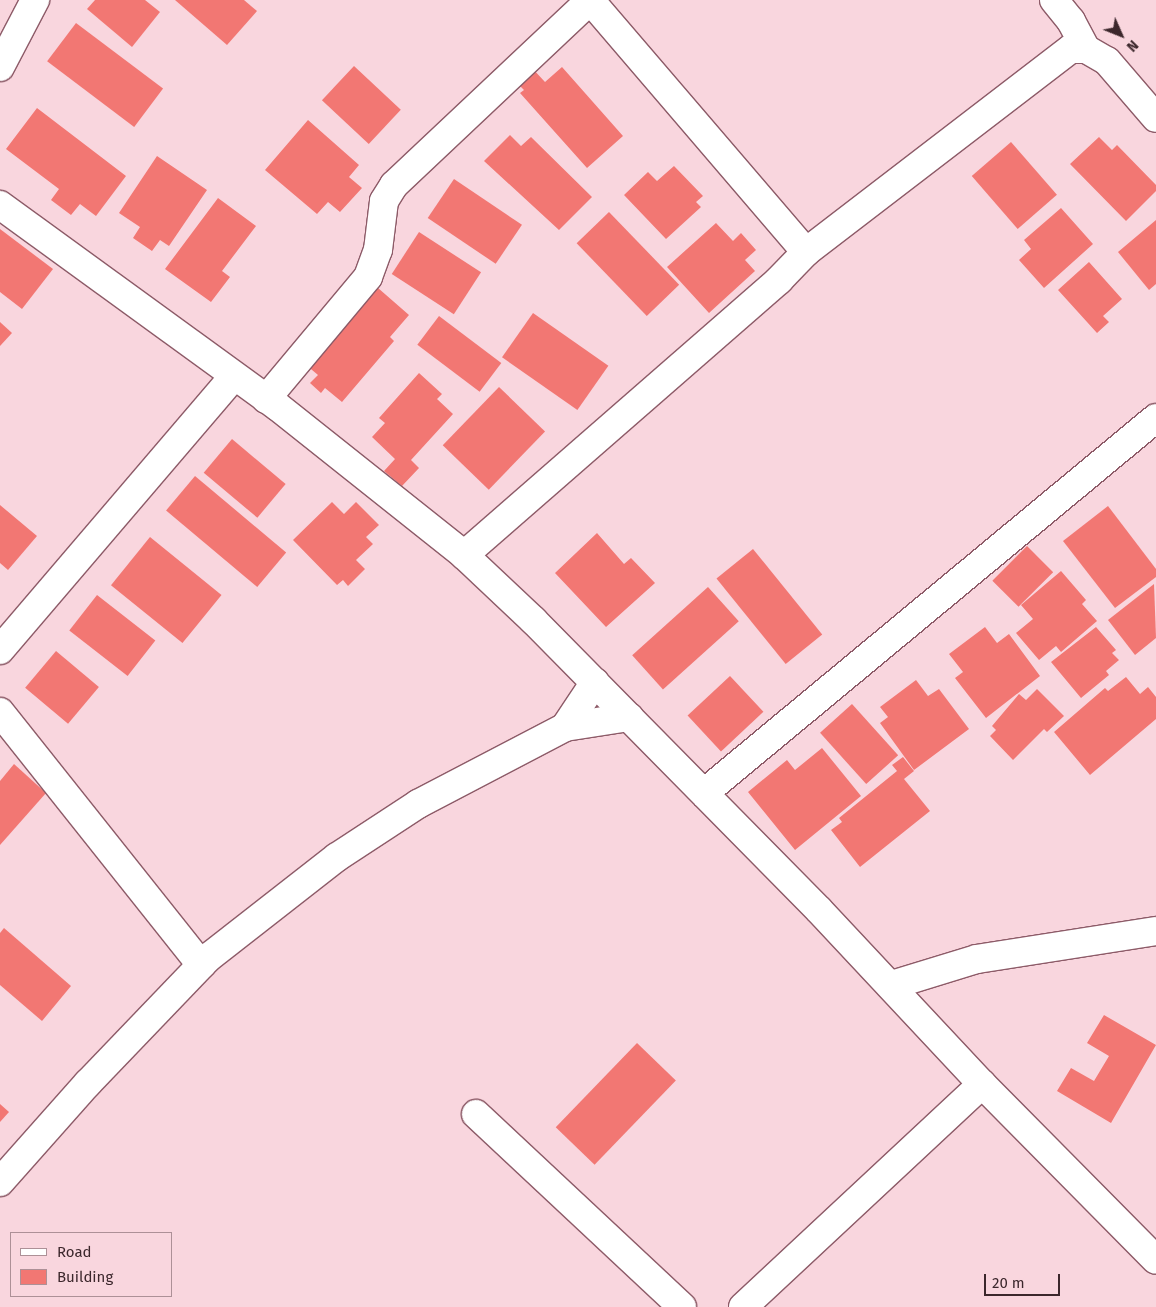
<!DOCTYPE html>
<style>
body{margin:0}
#map{position:relative;width:1156px;height:1307px;overflow:hidden;background:#f9d6de;font-family:"Fira Sans",sans-serif}
div>[style]{position:absolute}
[style*='--x']{left:calc(var(--x)*1px);top:calc(var(--y)*1px);width:calc(var(--w)*1px);rotate:calc(var(--a)*1deg)}
.building>*{inset:0;background:#f27773;transform-origin:0 0}
.roads{filter:drop-shadow(1px 0 #8d5b68) drop-shadow(-1px 0 #8d5b68) drop-shadow(0 1px #8d5b68) drop-shadow(0 -1px #8d5b68)}
.minor>*{height:28px;margin:-14px;padding:0 14px;transform-origin:14px;border-radius:14px;background:#fff}
span{translate:-50% -50%;white-space:nowrap;text-align:center;line-height:1.15;-webkit-text-stroke:4px #f9d6de;paint-order:stroke}
.legend{position:absolute;left:10px;top:1232px;width:162px;height:65px;box-sizing:border-box;background:#f9d6de;border:1px solid #ad9097;margin:0;padding:6px 9px;list-style:none;font-size:15px;color:#3c272c}
.legend li{display:flex;align-items:center;gap:10px;height:25px}
.legend b{width:25px;border:1px solid #ad9097}
.north{position:absolute;left:1096px;top:10px;width:50px;height:50px;-webkit-text-stroke:4px #f9d6de;paint-order:stroke;rotate:134deg;font-size:14px;font-weight:700;line-height:20px;text-align:center;color:#3c272c}
.north::after{content:'';display:block;margin:auto;width:18px;height:22px;background:#3c272c;clip-path:polygon(50% 0,100% 100%,50% 72%,0 100%)}
.scale{position:absolute;left:984px;top:1274px;width:76px;height:22px;box-sizing:border-box;border:2px solid #3c272c;border-top:0;padding-left:6px;font-size:15px;line-height:18px;white-space:nowrap;color:#3c272c;-webkit-text-stroke:4px #f9d6de;paint-order:stroke}
</style>
<div id="map">
<div class="building">
<div style="clip-path:polygon(95px 0,145px 0,160px 12px,132px 47px,87px 9px)"></div>
<div style="clip-path:polygon(175px 0,244px 0,257px 11px,227px 45px)"></div>
<div style="left:76px;top:23px;width:109px;height:48px;rotate:37deg"></div>
<div style="left:354px;top:66px;width:64px;height:47px;rotate:43deg"></div>
<div style="clip-path:polygon(562px 67px,623px 136px,587px 168px,520px 93px,524px 90px,516px 82px,532px 68px,545px 82px)"></div>
<div style="clip-path:polygon(37px 108px,126px 176px,96px 216px,80px 204px,71px 215px,51px 200px,59px 189px,6px 149px)"></div>
<div style="clip-path:polygon(308px 120px,359px 165px,349px 177px,362px 188px,340px 212px,328px 202px,317px 214px,265px 170px)"></div>
<div style="clip-path:polygon(510px 135px,521px 146px,531px 137px,592px 197px,559px 230px,484px 161px)"></div>
<div style="clip-path:polygon(1099px 137px,1112px 150px,1117px 145px,1156px 185px,1156px 191px,1126px 221px,1070px 164px)"></div>
<div style="left:1011px;top:142px;width:70px;height:52px;rotate:49deg"></div>
<div style="clip-path:polygon(157px 156px,207px 190px,169px 246px,160px 240px,152px 251px,133px 238px,140px 227px,119px 213px)"></div>
<div style="clip-path:polygon(674px 166px,703px 196px,696px 202px,701px 207px,666px 239px,624px 195px,648px 172px,657px 181px)"></div>
<div style="left:454px;top:179px;width:82px;height:47px;rotate:34deg"></div>
<div style="clip-path:polygon(218px 198px,256px 226px,222px 271px,230px 277px,211px 302px,165px 269px)"></div>
<div style="clip-path:polygon(1061px 208px,1093px 244px,1044px 288px,1019px 260px,1031px 249px,1024px 240px)"></div>
<div style="left:609px;top:212px;width:101px;height:45px;rotate:46deg"></div>
<div style="clip-path:polygon(1156px 220px,1156px 284px,1149px 290px,1118px 252px)"></div>
<div style="clip-path:polygon(716px 223px,733px 241px,741px 233px,756px 250px,745px 260px,755px 271px,709px 313px,667px 267px)"></div>
<div style="clip-path:polygon(0 229px,53px 269px,22px 309px,0 292px)"></div>
<div style="left:419px;top:232px;width:74px;height:50px;rotate:33deg"></div>
<div style="clip-path:polygon(1089px 262px,1122px 299px,1103px 316px,1109px 322px,1097px 333px,1058px 290px)"></div>
<div style="clip-path:polygon(370px 281px,409px 315px,390px 337px,394px 341px,342px 402px,325px 388px,321px 393px,310px 383px,318px 375px,305px 364px)"></div>
<div style="left:533px;top:313px;width:92px;height:54px;rotate:35deg"></div>
<div style="left:439px;top:316px;width:78px;height:36px;rotate:37deg"></div>
<div style="clip-path:polygon(0 322px,12px 333px,0 346px)"></div>
<div style="clip-path:polygon(419px 373px,442px 394px,437px 399px,453px 414px,411px 460px,419px 468px,402px 486px,384px 471px,395px 459px,372px 437px,385px 423px,379px 418px)"></div>
<div style="left:499px;top:387px;width:64px;height:81px;rotate:44deg"></div>
<div style="left:232px;top:439px;width:70px;height:44px;rotate:40deg"></div>
<div style="left:195px;top:476px;width:119px;height:45px;rotate:40deg"></div>
<div style="clip-path:polygon(332px 502px,344px 514px,356px 502px,379px 525px,366px 537px,373px 544px,356px 560px,365px 569px,348px 586px,343px 580px,337px 585px,293px 540px)"></div>
<div style="clip-path:polygon(0 505px,37px 536px,8px 570px,0 563px)"></div>
<div style="clip-path:polygon(1108px 506px,1156px 569px,1156px 577px,1115px 608px,1063px 541px)"></div>
<div style="clip-path:polygon(597px 533px,624px 564px,631px 558px,655px 583px,606px 627px,555px 573px)"></div>
<div style="left:150px;top:537px;width:92px;height:62px;rotate:39deg"></div>
<div style="left:1027px;top:546px;width:37px;height:49px;rotate:45deg"></div>
<div style="left:753px;top:549px;width:110px;height:47px;rotate:51deg"></div>
<div style="clip-path:polygon(1061px 571px,1086px 600px,1082px 604px,1097px 621px,1061px 652px,1056px 646px,1039px 660px,1016px 633px,1033px 619px,1021px 605px)"></div>
<div style="clip-path:polygon(1154px 584px,1156px 638px,1135px 655px,1108px 620px)"></div>
<div style="left:708px;top:587px;width:46px;height:102px;rotate:48deg"></div>
<div style="left:97px;top:595px;width:74px;height:45px;rotate:38deg"></div>
<div style="clip-path:polygon(985px 627px,997px 643px,1009px 634px,1040px 676px,986px 718px,955px 678px,963px 672px,949px 654px)"></div>
<div style="clip-path:polygon(1096px 627px,1116px 650px,1112px 653px,1119px 660px,1106px 671px,1109px 675px,1081px 698px,1051px 662px)"></div>
<div style="left:56px;top:651px;width:56px;height:48px;rotate:40deg"></div>
<div style="left:730px;top:676px;width:49px;height:58px;rotate:47deg"></div>
<div style="clip-path:polygon(1126px 677px,1140px 694px,1148px 687px,1156px 697px,1156px 719px,1090px 775px,1054px 732px,1105px 688px,1108px 691px)"></div>
<div style="clip-path:polygon(916px 680px,928px 696px,939px 689px,969px 729px,914px 770px,880px 723px,888px 717px,880px 707px)"></div>
<div style="clip-path:polygon(1037px 689px,1064px 716px,1047px 732px,1044px 729px,1013px 760px,990px 736px,996px 730px,992px 726px,1019px 694px,1026px 700px)"></div>
<div style="left:852px;top:704px;width:69px;height:43px;rotate:48deg"></div>
<div style="clip-path:polygon(822px 748px,861px 796px,795px 850px,748px 792px,787px 760px,795px 770px)"></div>
<div style="clip-path:polygon(903px 757px,914px 771px,904px 779px,930px 811px,860px 867px,831px 830px,842px 822px,839px 818px,897px 771px,892px 765px)"></div>
<div style="clip-path:polygon(14px 764px,46px 793px,0 845px,0 781px)"></div>
<div style="clip-path:polygon(4px 928px,71px 986px,42px 1021px,0 985px,0 933px)"></div>
<div style="clip-path:polygon(1104px 1015px,1156px 1045px,1111px 1123px,1057px 1091px,1071px 1068px,1094px 1081px,1109px 1056px,1087px 1043px)"></div>
<div style="left:637px;top:1043px;width:54px;height:117px;rotate:44deg"></div>
<div style="clip-path:polygon(0 1104px,9px 1112px,0 1122px)"></div>
</div>
<div class="roads">
<div class="minor">
<div style="--x:1054;--y:0;--w:27;--a:51"></div>
<div style="--x:1071;--y:21;--w:32;--a:62"></div>
<div style="--x:0;--y:67;--w:76;--a:-62.4"></div>
<div style="--x:0;--y:205;--w:342;--a:36"></div>
<div style="--x:277;--y:406;--w:239;--a:38.5"></div>
<div style="--x:464;--y:555;--w:95;--a:43.3"></div>
<div style="--x:533;--y:620;--w:407;--a:45.4"></div>
<div style="--x:819;--y:910;--w:238;--a:46.9"></div>
<div style="--x:982;--y:1084;--w:247;--a:45.3"></div>
<div style="--x:266;--y:399;--w:159;--a:-50.1"></div>
<div style="--x:368;--y:277;--w:29;--a:-70"></div>
<div style="--x:378;--y:250;--w:49;--a:-83"></div>
<div style="--x:384;--y:201;--w:19;--a:-58"></div>
<div style="--x:394;--y:185;--w:270;--a:-43.3"></div>
<div style="--x:590;--y:0;--w:332;--a:49.4"></div>
<div style="--x:464;--y:555;--w:418;--a:-41.1"></div>
<div style="--x:779;--y:280;--w:39;--a:-46"></div>
<div style="--x:806;--y:252;--w:334;--a:-37.5"></div>
<div style="--x:1071;--y:49;--w:15;--a:0"></div>
<div style="--x:1086;--y:49;--w:24;--a:30"></div>
<div style="--x:1107;--y:61;--w:75;--a:49.3"></div>
<div style="--x:0;--y:650;--w:360;--a:-49.5"></div>
<div style="--x:0;--y:712;--w:323;--a:51.5"></div>
<div style="--x:565;--y:727;--w:54;--a:-56.3"></div>
<div style="--x:704;--y:793;--w:587;--a:-39.68"></div>
<div style="--x:892;--y:985;--w:89;--a:-17"></div>
<div style="--x:977;--y:959;--w:181;--a:-8.9"></div>
<div style="--x:476;--y:1114;--w:282;--a:43.1"></div>
<div style="--x:0;--y:1182;--w:132;--a:-48.4"></div>
<div style="--x:88;--y:1083;--w:175;--a:-46.2"></div>
<div style="--x:209;--y:957;--w:162;--a:-38"></div>
<div style="--x:337;--y:857;--w:97;--a:-33.2"></div>
<div style="--x:418;--y:804;--w:166;--a:-27.6"></div>
<div style="--x:565;--y:727;--w:65;--a:-8.9"></div>
<div style="--x:743;--y:1307;--w:327;--a:-43"></div>
</div>
</div>
<ul class="legend">
<li><b style="height:6px;background:#fff"></b>Road</li>
<li><b style="height:14px;background:#f27773"></b>Building</li>
</ul>
<div class="north">N</div>
<div class="scale">20 m</div>
</div>
